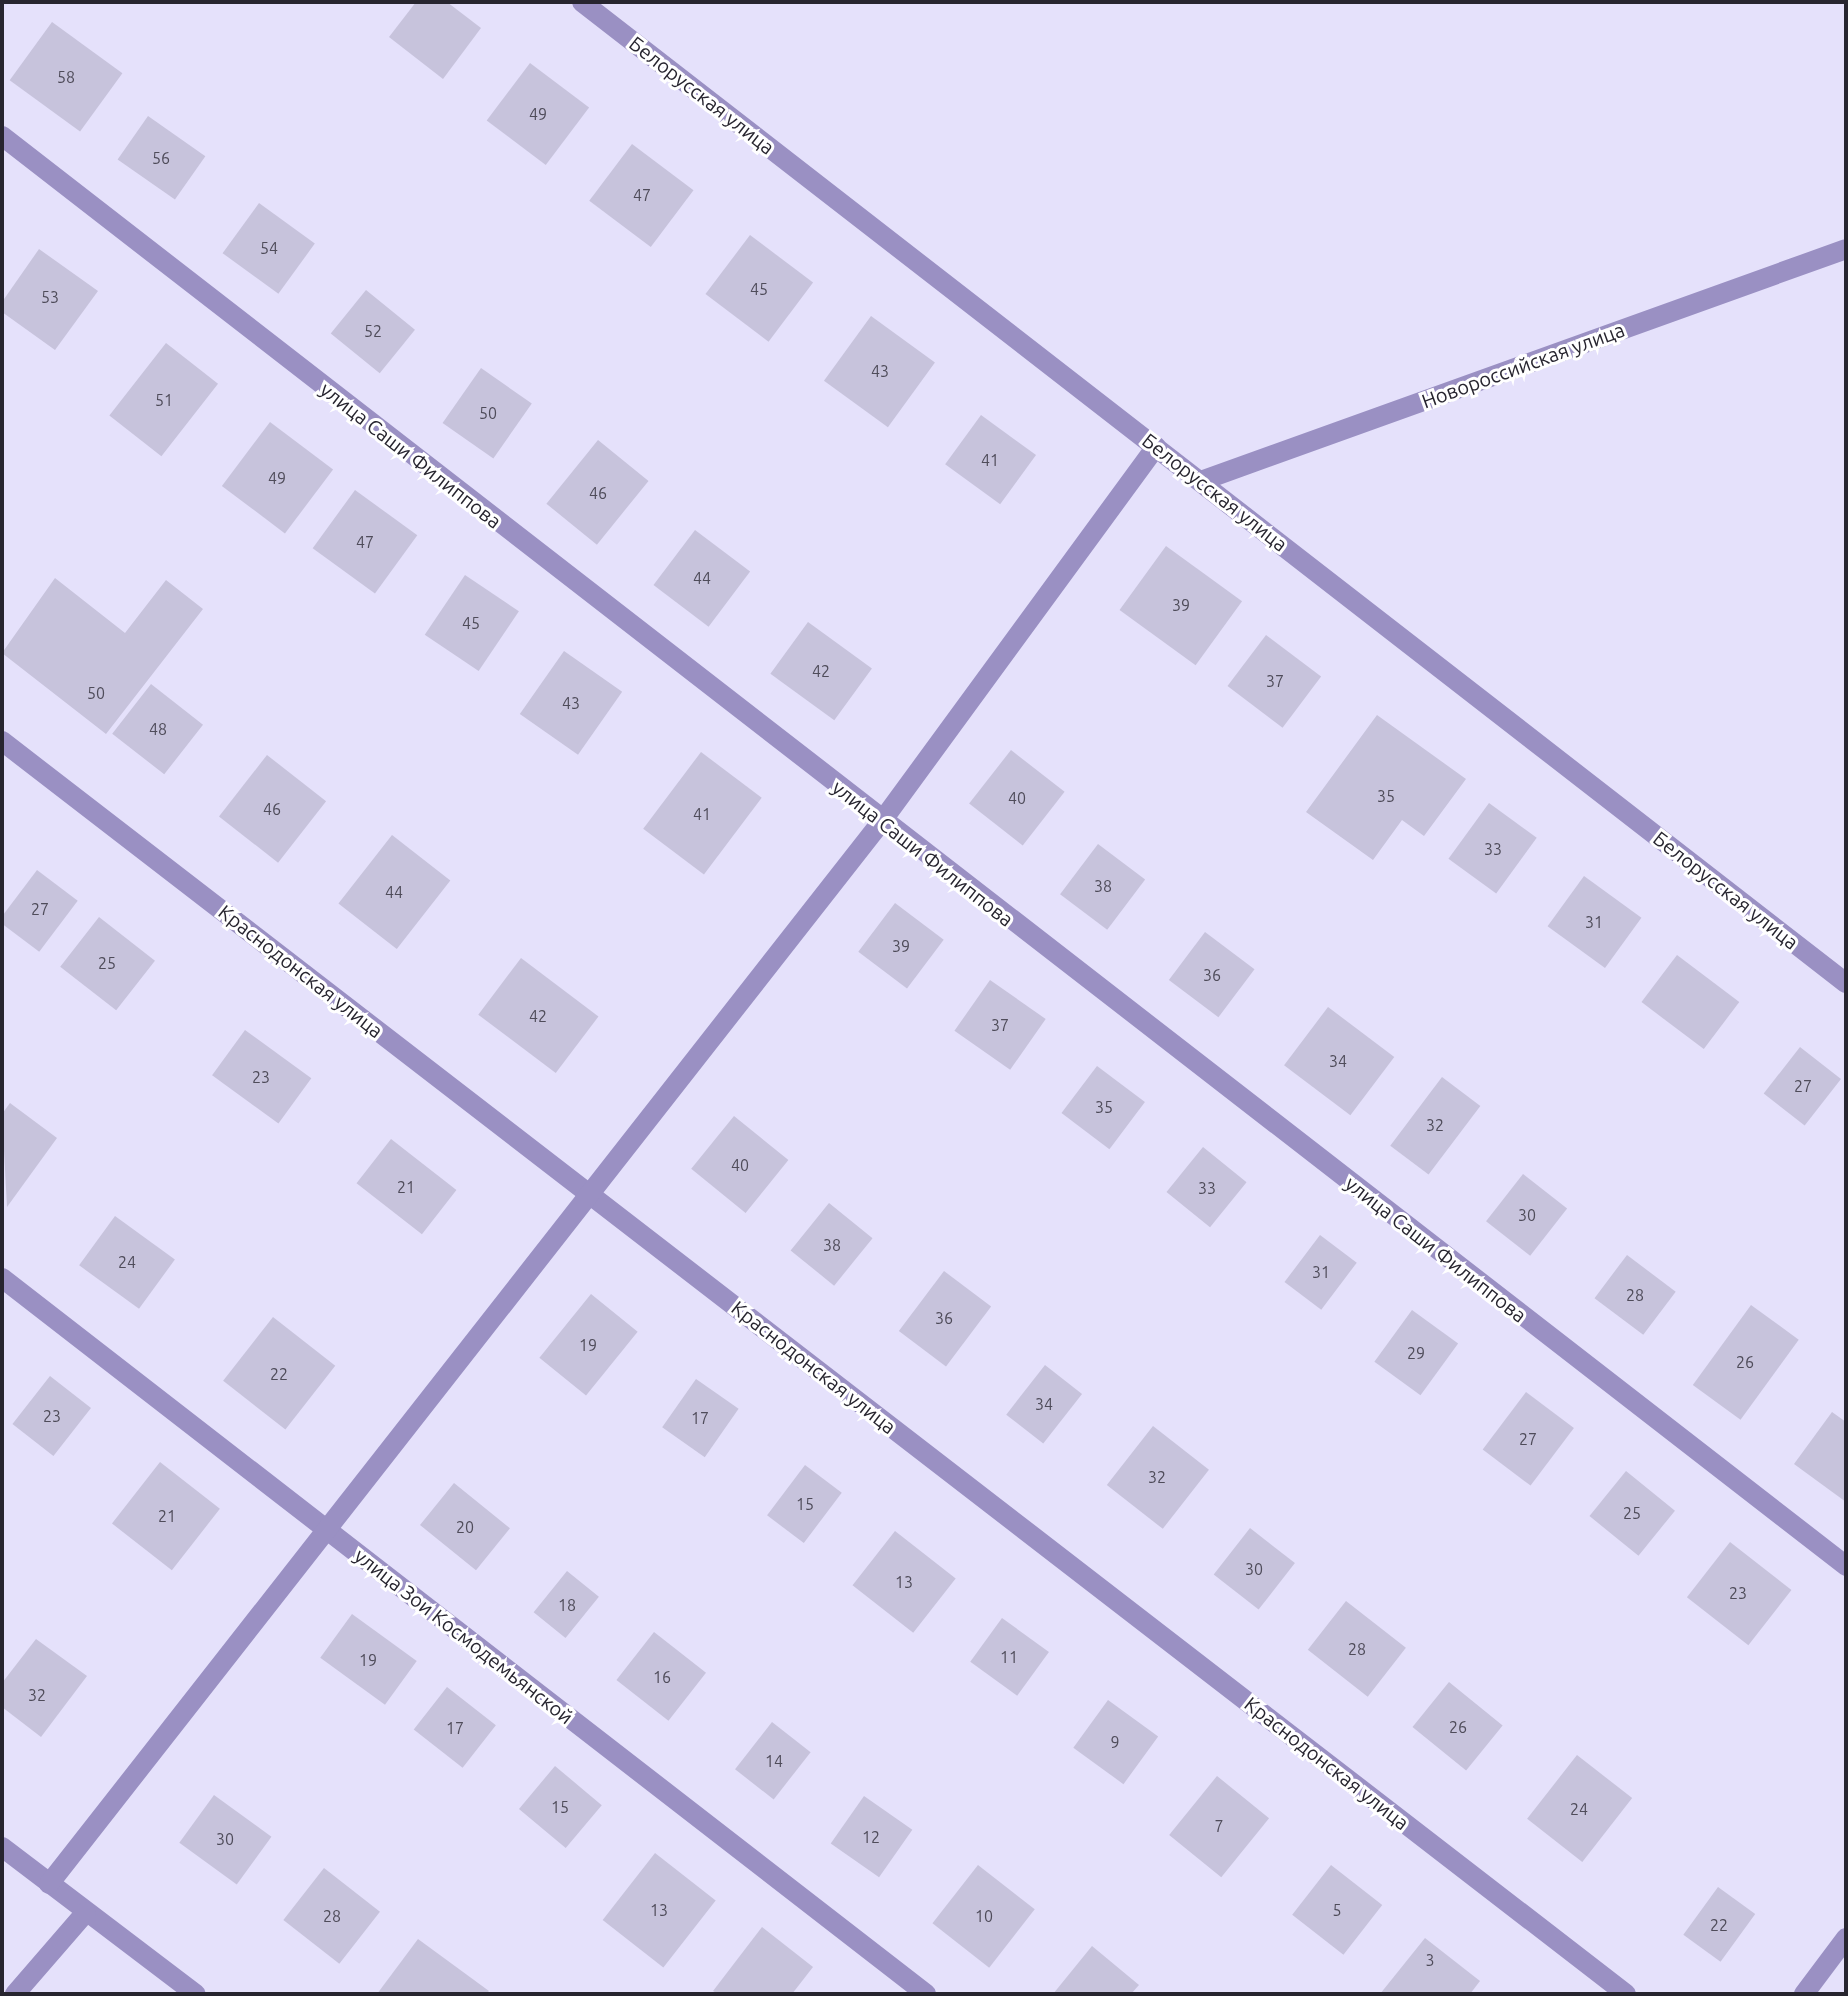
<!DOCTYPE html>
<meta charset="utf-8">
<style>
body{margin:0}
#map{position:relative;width:1848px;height:1996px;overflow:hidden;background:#e5e1fb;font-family:Ubuntu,sans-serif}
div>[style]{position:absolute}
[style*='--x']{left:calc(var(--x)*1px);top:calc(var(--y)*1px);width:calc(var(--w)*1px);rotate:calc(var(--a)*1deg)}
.building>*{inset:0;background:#c7c3dc;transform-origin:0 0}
.minor>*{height:20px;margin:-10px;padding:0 10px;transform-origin:10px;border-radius:10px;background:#9a90c3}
span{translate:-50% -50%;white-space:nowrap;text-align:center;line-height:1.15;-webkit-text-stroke:6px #fff;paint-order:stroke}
.number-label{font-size:16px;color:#4f4c5a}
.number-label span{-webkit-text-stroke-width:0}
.street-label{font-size:20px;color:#27252f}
.frame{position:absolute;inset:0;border:4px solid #27252f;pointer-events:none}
</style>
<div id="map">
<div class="building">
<div style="clip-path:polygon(416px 2px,447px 2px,481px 28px,443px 79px,389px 37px)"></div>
<div style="left:52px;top:22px;width:87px;height:72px;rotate:36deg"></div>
<div style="left:530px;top:63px;width:74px;height:72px;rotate:37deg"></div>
<div style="left:148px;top:116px;width:70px;height:53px;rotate:35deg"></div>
<div style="left:632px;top:144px;width:77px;height:71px;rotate:37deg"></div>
<div style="left:259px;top:203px;width:69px;height:62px;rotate:36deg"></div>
<div style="left:750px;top:235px;width:79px;height:74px;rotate:37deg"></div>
<div style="clip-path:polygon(39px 249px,98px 291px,55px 350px,2px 312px,2px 302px)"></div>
<div style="left:366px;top:290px;width:63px;height:56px;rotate:39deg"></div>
<div style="left:871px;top:316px;width:79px;height:80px;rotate:36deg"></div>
<div style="left:166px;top:343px;width:66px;height:92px;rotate:38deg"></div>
<div style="left:481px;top:368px;width:62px;height:67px;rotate:35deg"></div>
<div style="left:981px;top:415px;width:68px;height:61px;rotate:36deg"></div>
<div style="left:270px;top:422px;width:79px;height:80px;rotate:37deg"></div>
<div style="left:598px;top:440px;width:65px;height:82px;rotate:39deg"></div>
<div style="left:355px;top:490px;width:77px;height:72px;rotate:36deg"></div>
<div style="left:695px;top:530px;width:69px;height:69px;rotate:37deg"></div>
<div style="left:1166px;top:546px;width:94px;height:79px;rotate:36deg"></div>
<div style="left:465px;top:575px;width:65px;height:72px;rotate:34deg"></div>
<div style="clip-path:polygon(55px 578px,125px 633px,166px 580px,203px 609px,106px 734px,2px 653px)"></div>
<div style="left:808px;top:622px;width:79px;height:64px;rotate:36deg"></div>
<div style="left:1266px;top:635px;width:69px;height:64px;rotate:37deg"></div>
<div style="left:564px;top:651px;width:71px;height:77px;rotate:35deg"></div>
<div style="left:151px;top:684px;width:66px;height:63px;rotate:38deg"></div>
<div style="clip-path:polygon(1377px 715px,1466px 779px,1424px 836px,1402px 820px,1373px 860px,1306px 812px)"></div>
<div style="left:1011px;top:750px;width:68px;height:68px;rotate:38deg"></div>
<div style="left:701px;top:752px;width:76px;height:96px;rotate:37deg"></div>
<div style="left:267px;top:755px;width:75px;height:78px;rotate:38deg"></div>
<div style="left:1489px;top:803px;width:59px;height:69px;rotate:36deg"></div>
<div style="left:392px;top:835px;width:74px;height:87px;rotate:38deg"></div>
<div style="left:1098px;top:844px;width:59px;height:63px;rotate:37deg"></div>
<div style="left:37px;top:870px;width:51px;height:64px;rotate:37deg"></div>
<div style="left:1584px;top:876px;width:71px;height:62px;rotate:36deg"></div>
<div style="left:895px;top:903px;width:61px;height:61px;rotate:37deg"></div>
<div style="left:99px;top:917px;width:71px;height:63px;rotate:38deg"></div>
<div style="left:1205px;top:932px;width:62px;height:60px;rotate:37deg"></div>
<div style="left:1677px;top:955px;width:78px;height:59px;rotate:37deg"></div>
<div style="left:521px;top:958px;width:97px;height:71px;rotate:37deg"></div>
<div style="left:990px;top:980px;width:68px;height:62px;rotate:35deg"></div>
<div style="left:1328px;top:1007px;width:83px;height:73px;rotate:37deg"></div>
<div style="left:245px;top:1030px;width:82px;height:56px;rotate:36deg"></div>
<div style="left:1800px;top:1047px;width:52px;height:59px;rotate:38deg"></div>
<div style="left:1097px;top:1066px;width:60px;height:59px;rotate:37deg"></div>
<div style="left:1442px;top:1077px;width:48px;height:86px;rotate:37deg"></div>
<div style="clip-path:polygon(10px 1103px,57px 1138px,7px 1207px,2px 1114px)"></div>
<div style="left:734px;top:1116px;width:70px;height:68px;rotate:39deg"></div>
<div style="left:391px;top:1139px;width:83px;height:56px;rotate:38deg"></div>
<div style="left:1203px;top:1147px;width:56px;height:58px;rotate:39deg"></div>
<div style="left:1523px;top:1174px;width:56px;height:60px;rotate:38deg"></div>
<div style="left:829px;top:1203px;width:56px;height:61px;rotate:39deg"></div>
<div style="left:115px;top:1216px;width:74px;height:61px;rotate:36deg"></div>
<div style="left:1320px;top:1235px;width:46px;height:59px;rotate:37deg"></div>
<div style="left:1627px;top:1255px;width:61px;height:54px;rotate:37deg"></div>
<div style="left:944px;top:1271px;width:59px;height:75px;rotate:37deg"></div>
<div style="left:591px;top:1294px;width:60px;height:82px;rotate:39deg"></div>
<div style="left:1751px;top:1305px;width:59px;height:99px;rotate:36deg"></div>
<div style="left:1412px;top:1310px;width:57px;height:64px;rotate:36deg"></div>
<div style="left:273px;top:1317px;width:79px;height:81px;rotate:38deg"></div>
<div style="left:1045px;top:1365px;width:47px;height:63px;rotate:38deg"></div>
<div style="left:50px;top:1376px;width:52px;height:61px;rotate:38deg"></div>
<div style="left:696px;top:1379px;width:52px;height:59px;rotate:35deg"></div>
<div style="left:1526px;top:1392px;width:60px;height:72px;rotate:37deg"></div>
<div style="clip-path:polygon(1832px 1412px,1846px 1422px,1846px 1502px,1794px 1464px)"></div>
<div style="left:1153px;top:1426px;width:71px;height:75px;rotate:38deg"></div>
<div style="left:160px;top:1462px;width:76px;height:78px;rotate:38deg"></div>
<div style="left:805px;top:1465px;width:46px;height:63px;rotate:37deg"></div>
<div style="left:1626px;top:1471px;width:63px;height:58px;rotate:39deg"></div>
<div style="left:454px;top:1483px;width:72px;height:54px;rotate:39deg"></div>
<div style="left:1250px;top:1528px;width:57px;height:59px;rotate:38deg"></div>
<div style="left:895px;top:1531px;width:77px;height:69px;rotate:38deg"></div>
<div style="left:1730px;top:1542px;width:78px;height:70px;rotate:38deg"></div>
<div style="left:567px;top:1571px;width:41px;height:53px;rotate:39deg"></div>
<div style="left:1346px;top:1601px;width:76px;height:62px;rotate:38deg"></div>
<div style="left:352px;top:1614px;width:80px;height:54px;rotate:36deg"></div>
<div style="left:1002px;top:1618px;width:58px;height:54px;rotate:36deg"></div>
<div style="left:654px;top:1632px;width:66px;height:61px;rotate:38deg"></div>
<div style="clip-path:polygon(36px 1639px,87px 1676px,41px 1737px,2px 1707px,2px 1683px)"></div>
<div style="left:1449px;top:1682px;width:69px;height:58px;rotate:39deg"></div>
<div style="left:447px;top:1687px;width:62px;height:54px;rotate:38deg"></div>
<div style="left:1108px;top:1700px;width:62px;height:59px;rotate:36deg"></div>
<div style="left:772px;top:1722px;width:49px;height:60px;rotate:38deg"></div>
<div style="left:1577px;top:1755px;width:70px;height:81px;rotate:38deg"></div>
<div style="left:555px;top:1766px;width:61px;height:56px;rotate:40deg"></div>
<div style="left:1217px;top:1776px;width:67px;height:76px;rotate:39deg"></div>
<div style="left:214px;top:1795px;width:71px;height:59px;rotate:36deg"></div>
<div style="left:864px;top:1796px;width:59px;height:58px;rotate:35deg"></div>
<div style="left:655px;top:1853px;width:77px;height:85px;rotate:38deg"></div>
<div style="left:978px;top:1865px;width:72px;height:74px;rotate:38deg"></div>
<div style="left:1331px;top:1865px;width:65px;height:63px;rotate:38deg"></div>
<div style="left:324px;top:1868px;width:71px;height:66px;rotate:38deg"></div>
<div style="left:1718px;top:1887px;width:46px;height:59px;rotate:36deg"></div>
<div style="clip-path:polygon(762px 1927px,813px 1967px,792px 1994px,718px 1994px,713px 1991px)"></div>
<div style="clip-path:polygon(1425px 1938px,1480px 1981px,1470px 1994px,1380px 1994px)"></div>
<div style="clip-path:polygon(418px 1939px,489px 1991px,486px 1994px,377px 1994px)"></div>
<div style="clip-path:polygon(1092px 1946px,1139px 1985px,1131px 1994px,1053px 1994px)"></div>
</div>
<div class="minor">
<div style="--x:582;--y:2;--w:1600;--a:37.82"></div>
<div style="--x:2;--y:136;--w:2334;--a:37.79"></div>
<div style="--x:1201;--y:481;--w:685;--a:-19.78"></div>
<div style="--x:2;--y:741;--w:2051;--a:37.65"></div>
<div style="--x:2;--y:1278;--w:1169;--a:37.77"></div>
<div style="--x:2;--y:1847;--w:243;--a:37.2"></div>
<div style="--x:49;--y:1884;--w:1351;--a:-51.92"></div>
<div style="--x:882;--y:821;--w:464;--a:-53.8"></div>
<div style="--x:15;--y:1994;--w:108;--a:-49.1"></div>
<div style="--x:1804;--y:1994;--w:70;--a:-53.1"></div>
</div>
<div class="number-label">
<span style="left:66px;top:77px">58</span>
<span style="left:538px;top:114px">49</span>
<span style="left:161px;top:158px">56</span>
<span style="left:642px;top:195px">47</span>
<span style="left:269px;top:248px">54</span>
<span style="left:759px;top:289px">45</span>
<span style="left:50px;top:297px">53</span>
<span style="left:373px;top:331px">52</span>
<span style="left:880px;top:371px">43</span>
<span style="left:164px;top:400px">51</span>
<span style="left:488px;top:413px">50</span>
<span style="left:990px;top:460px">41</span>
<span style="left:277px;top:478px">49</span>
<span style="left:598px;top:493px">46</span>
<span style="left:365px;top:542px">47</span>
<span style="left:702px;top:578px">44</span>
<span style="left:1181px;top:605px">39</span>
<span style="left:471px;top:623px">45</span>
<span style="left:821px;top:671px">42</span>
<span style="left:1275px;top:681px">37</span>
<span style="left:96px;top:693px">50</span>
<span style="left:571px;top:703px">43</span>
<span style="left:158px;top:729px">48</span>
<span style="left:1386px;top:796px">35</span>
<span style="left:1017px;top:798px">40</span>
<span style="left:272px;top:809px">46</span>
<span style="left:702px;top:814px">41</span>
<span style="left:1493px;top:849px">33</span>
<span style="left:1103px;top:886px">38</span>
<span style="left:394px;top:892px">44</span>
<span style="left:40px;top:909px">27</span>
<span style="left:1594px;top:922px">31</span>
<span style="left:901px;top:946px">39</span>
<span style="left:107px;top:963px">25</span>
<span style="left:1212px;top:975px">36</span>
<span style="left:538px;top:1016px">42</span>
<span style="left:1000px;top:1025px">37</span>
<span style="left:1338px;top:1061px">34</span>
<span style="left:261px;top:1077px">23</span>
<span style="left:1803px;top:1086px">27</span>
<span style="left:1104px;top:1107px">35</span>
<span style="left:1435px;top:1125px">32</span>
<span style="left:740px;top:1165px">40</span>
<span style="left:406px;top:1187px">21</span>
<span style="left:1207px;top:1188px">33</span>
<span style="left:1527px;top:1215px">30</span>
<span style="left:832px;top:1245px">38</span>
<span style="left:127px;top:1262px">24</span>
<span style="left:1321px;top:1272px">31</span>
<span style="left:1635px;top:1295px">28</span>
<span style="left:944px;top:1318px">36</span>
<span style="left:588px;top:1345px">19</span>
<span style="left:1416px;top:1353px">29</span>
<span style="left:1745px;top:1362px">26</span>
<span style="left:279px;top:1374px">22</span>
<span style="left:1044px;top:1404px">34</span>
<span style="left:52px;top:1416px">23</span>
<span style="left:700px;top:1418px">17</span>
<span style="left:1528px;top:1439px">27</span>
<span style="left:1157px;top:1477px">32</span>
<span style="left:805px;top:1504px">15</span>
<span style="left:1632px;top:1513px">25</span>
<span style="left:167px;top:1516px">21</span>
<span style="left:465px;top:1527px">20</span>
<span style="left:1254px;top:1569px">30</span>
<span style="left:904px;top:1582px">13</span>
<span style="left:1738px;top:1593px">23</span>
<span style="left:567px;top:1605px">18</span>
<span style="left:1357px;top:1649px">28</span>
<span style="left:1009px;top:1657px">11</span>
<span style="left:368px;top:1660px">19</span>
<span style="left:662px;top:1677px">16</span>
<span style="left:37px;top:1695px">32</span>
<span style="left:1458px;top:1727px">26</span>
<span style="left:455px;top:1728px">17</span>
<span style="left:1115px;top:1742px">9</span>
<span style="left:774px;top:1761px">14</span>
<span style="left:560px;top:1807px">15</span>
<span style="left:1579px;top:1809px">24</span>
<span style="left:1219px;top:1826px">7</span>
<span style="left:871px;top:1837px">12</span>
<span style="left:225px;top:1839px">30</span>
<span style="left:659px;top:1910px">13</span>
<span style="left:1337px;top:1910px">5</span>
<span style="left:332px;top:1916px">28</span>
<span style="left:984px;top:1916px">10</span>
<span style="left:1719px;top:1925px">22</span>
<span style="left:1430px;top:1960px">3</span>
</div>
<div class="street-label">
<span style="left:702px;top:95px;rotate:38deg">Белорусская улица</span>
<span style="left:1523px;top:365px;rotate:-20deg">Новороссийская улица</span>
<span style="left:411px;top:455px;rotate:38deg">улица Саши Филиппова</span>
<span style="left:1215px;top:492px;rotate:38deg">Белорусская улица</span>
<span style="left:923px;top:853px;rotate:38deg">улица Саши Филиппова</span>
<span style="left:1726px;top:890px;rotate:38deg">Белорусская улица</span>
<span style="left:301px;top:971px;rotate:38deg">Краснодонская улица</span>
<span style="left:1436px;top:1249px;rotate:38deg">улица Саши Филиппова</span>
<span style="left:814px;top:1367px;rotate:38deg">Краснодонская улица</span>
<span style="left:464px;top:1636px;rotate:38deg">улица Зои Космодемьянской</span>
<span style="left:1327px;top:1763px;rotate:38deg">Краснодонская улица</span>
</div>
<div class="frame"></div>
</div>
